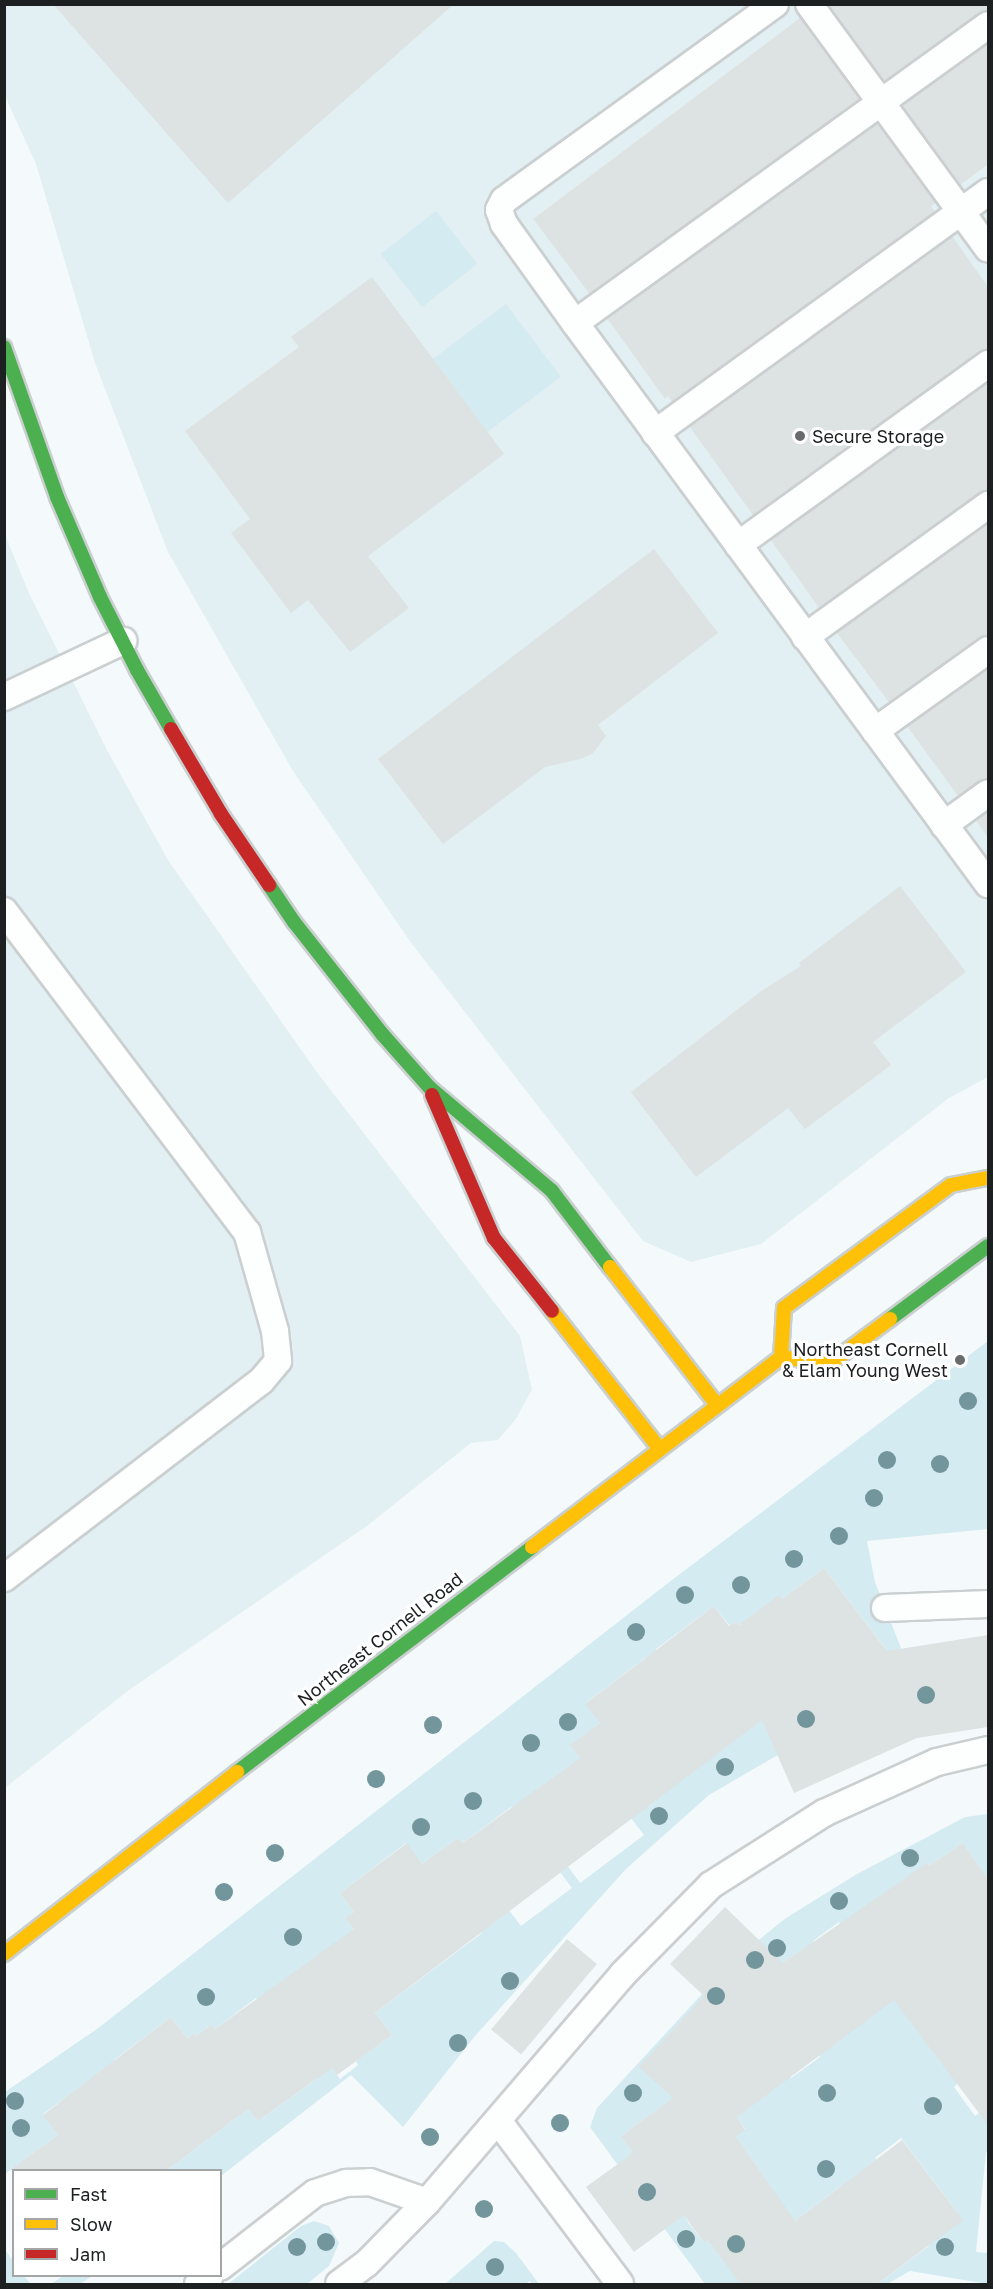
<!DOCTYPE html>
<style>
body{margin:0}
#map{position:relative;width:993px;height:2289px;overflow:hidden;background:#f4fafb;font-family:"Golos Text",sans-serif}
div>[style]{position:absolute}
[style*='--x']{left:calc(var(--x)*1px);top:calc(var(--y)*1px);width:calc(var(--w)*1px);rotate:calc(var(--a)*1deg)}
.built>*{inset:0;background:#e2eff3}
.green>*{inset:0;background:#d4ebf1;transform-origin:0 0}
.building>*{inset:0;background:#dde2e3;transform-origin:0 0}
.roads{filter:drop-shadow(2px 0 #cacfd0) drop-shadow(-2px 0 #cacfd0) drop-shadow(0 2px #cacfd0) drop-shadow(0 -2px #cacfd0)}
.lane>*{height:26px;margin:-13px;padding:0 13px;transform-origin:13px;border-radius:13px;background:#fdfefe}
.fast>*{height:14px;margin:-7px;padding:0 7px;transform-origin:7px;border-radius:7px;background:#4caf50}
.slow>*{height:14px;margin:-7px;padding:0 7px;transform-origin:7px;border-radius:7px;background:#ffc107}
.jam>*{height:14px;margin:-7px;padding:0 7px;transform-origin:7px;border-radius:7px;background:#c62828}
.trees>*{width:18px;height:18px;margin:-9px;border-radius:50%;background:#73959c}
.dots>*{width:16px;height:16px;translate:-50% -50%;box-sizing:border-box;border:3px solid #fff;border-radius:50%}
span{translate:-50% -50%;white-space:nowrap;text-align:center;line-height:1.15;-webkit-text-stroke:6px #fff;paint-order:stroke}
.poi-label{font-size:18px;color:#1c2021}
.left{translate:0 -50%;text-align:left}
.right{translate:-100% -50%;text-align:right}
.street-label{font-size:18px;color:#1c2021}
.frame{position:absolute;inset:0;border:6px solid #1c2021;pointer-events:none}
.legend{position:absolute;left:12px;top:2169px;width:210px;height:108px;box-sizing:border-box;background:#fff;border:2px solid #a4a6a6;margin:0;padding:8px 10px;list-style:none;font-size:18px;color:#1c2021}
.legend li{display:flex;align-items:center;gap:12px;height:30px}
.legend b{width:30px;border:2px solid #a4a6a6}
</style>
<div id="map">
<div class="built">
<div style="clip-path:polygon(4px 5px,988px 5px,988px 1077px,949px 1098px,761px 1244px,691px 1262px,643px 1241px,412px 944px,293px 771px,168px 552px,95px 363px,36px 164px,5px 96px)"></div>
<div style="clip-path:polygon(4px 532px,28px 591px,108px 752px,168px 860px,316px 1071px,520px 1336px,532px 1390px,515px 1420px,498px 1440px,471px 1443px,367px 1526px,129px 1690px,5px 1788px)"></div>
</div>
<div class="green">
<div style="left:436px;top:211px;width:67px;height:70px;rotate:52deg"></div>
<div style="left:506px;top:304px;width:91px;height:99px;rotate:53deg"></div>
<div style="clip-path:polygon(evenodd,988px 1341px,988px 1529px,867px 1541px,875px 1582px,903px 1653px,788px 1749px,709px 1795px,626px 1869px,475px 2036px,403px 2127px,351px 2075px,221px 2176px,220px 2170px,167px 2170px,248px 2109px,258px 2121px,317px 2079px,256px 1998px,215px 2029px,211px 2025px,196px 2036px,194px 2033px,187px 2038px,171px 2017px,114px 2060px,129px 2081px,104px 2070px,43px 2114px,58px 2135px,5px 2174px,5px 2092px,97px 2029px,668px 1583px,988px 1341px,824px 1568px,885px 1648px,792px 1697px,627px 1813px,644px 1835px,580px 1883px,521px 1802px,580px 1758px,571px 1745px,600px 1723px,586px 1703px,645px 1658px,672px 1670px,656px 1649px,714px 1606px,730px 1626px,736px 1622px,739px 1625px,782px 1599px,824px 1568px,988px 1341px,511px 1807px,572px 1888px,521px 1926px,505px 1905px,477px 1926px,482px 1933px,375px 2013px,392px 2035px,356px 2061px,358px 2065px,340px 2079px,318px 2049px,354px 1929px,346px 1918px,354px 1912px,340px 1893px,406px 1843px,422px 1864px,458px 1838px,463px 1843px,511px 1807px)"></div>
<div style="clip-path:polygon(evenodd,988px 1814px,988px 1879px,963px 1843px,929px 1866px,927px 1863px,842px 1927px,839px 1922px,813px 1941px,816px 1945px,787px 2072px,791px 2078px,820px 2057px,817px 2052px,864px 2012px,988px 1948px,988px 2017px,939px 2052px,960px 2081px,954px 2087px,975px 2116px,982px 2111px,988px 2120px,988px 2152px,986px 2152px,976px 2252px,988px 2253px,988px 2284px,910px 2271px,887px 2284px,877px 2284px,929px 2246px,924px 2238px,957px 2212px,901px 2138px,875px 2158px,885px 2171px,841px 2186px,766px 2243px,737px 2278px,741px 2284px,705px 2284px,590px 2127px,597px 2108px,701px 1995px,745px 1951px,786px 1918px,857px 1874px,948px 1826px,965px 1817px,988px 1814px,697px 2081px,729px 2106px,745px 2129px,736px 2137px,775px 2193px,704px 2243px,688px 2222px,651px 2153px,639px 2161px,621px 2136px,697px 2081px)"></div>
<div style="clip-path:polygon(314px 2221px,329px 2226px,339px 2243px,329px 2266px,307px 2284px,228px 2284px,301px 2226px)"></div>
<div style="clip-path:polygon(494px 2241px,504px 2242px,516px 2253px,539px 2284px,532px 2284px,530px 2281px,525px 2284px,445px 2284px)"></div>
<div style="clip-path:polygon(4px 2248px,13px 2261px,14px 2276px,24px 2276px,31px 2284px,5px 2284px)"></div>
<div style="clip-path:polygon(63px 2276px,92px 2276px,80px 2284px,51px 2284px)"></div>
</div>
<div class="building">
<div style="clip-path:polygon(53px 4px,454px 4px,228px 203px)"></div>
<div style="clip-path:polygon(828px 4px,988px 4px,988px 10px,979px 13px,884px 81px)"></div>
<div style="left:800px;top:18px;width:101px;height:334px;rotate:53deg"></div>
<div style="clip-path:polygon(988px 43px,988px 164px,960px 185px,902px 106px)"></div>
<div style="clip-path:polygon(878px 123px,936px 203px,931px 206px,935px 212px,672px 402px,668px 396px,665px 399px,607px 318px)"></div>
<div style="clip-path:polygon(952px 236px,988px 287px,988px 349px,979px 352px,753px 515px,690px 427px)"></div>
<div style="clip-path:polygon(372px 277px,504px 454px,368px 556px,409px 608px,350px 652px,308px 600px,291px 613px,231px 533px,250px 519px,185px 431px,299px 347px,291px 337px)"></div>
<div style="clip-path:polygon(988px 382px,988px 490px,979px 493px,819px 608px,771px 540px)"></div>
<div style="clip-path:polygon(988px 523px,988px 635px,979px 638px,889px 702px,837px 633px)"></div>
<div style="clip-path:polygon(654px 549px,718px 633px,598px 725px,606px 736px,592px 754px,580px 759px,545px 767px,443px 844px,378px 759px)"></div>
<div style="clip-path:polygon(988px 668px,988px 778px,979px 781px,958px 796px,907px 726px)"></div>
<div style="clip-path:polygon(988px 811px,988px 838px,976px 820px)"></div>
<div style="clip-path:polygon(900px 886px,966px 972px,873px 1042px,891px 1065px,805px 1129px,788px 1108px,696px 1177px,631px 1092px,760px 992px,801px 966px,799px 963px)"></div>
<div style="clip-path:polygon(824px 1568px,887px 1651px,988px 1635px,988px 1727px,917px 1738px,794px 1793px,762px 1720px,375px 2013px,392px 2035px,337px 2075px,332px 2068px,258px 2121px,248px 2109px,167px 2170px,10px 2170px,58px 2135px,43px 2115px,171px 2017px,187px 2038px,194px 2033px,196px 2036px,211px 2025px,215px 2029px,354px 1929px,345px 1918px,354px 1912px,340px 1893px,407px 1843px,422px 1864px,458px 1838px,463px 1843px,580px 1758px,570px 1745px,600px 1723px,585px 1704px,714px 1606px,729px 1626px,736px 1622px,739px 1625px,779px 1595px,782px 1599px)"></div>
<div style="clip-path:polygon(963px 1843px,988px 1879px,988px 2125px,894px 2000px,737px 2117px,745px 2130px,736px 2137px,795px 2221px,902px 2140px,963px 2220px,877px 2284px,741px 2284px,708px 2240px,704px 2243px,684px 2215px,634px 2252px,586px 2187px,633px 2153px,621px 2136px,673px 2098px,639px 2067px,704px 1996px,670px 1964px,725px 1907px,783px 1963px,927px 1863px,929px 1866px)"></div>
<div style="left:567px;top:1939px;width:39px;height:118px;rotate:40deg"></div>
</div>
<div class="roads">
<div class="lane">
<div style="--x:775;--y:4;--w:334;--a:144.1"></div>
<div style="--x:504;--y:200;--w:11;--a:117"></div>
<div style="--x:499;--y:210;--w:15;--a:70"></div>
<div style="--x:504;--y:224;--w:122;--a:54.4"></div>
<div style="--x:575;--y:323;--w:697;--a:53.64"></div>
<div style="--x:809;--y:4;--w:303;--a:53.8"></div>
<div style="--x:575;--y:323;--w:509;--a:-35.81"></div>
<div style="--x:655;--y:433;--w:411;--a:-35.9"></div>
<div style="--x:738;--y:545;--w:309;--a:-35.9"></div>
<div style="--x:805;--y:637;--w:226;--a:-35.8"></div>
<div style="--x:4;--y:697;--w:132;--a:-25.2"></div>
<div style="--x:875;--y:731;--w:139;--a:-35.6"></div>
<div style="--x:944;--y:825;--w:54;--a:-36"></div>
<div style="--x:4;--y:911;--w:403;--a:52.9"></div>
<div style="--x:247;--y:1232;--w:103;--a:74.2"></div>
<div style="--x:275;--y:1331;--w:30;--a:84"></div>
<div style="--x:278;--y:1361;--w:26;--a:130"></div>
<div style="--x:261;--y:1381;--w:324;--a:142.5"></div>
<div style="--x:885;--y:1608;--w:103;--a:-2.2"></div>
<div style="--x:499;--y:2122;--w:202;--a:53.2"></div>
<div style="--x:220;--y:2267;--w:120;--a:-37.9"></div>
<div style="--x:315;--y:2193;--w:33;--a:-18"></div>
<div style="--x:346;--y:2183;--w:24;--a:-2"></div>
<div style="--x:370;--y:2182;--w:60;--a:19.3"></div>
<div style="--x:198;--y:2284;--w:14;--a:-34"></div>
<div style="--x:339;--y:2284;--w:34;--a:-37"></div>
<div style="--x:366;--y:2264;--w:87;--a:-45.5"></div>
<div style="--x:427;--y:2202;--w:301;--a:-49.3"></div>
<div style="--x:623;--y:1974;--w:125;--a:-45.3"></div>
<div style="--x:711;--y:1885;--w:134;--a:-32.5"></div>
<div style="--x:824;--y:1813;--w:124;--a:-24.3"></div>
<div style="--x:937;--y:1762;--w:52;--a:-13.2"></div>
</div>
<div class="fast">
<div style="--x:4;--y:347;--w:159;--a:70.5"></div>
<div style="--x:57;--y:497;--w:109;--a:66.7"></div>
<div style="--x:100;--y:597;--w:82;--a:63.1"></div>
<div style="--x:137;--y:670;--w:68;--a:60"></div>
<div style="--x:269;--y:885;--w:45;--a:56"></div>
<div style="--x:294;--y:922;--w:144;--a:51.8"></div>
<div style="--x:383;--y:1035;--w:69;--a:48.5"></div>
<div style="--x:429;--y:1087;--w:161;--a:40.2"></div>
<div style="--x:552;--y:1191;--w:96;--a:52.7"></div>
<div style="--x:890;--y:1319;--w:122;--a:-36.7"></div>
<div style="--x:237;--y:1772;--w:371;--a:-37.3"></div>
</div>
<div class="slow">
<div style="--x:610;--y:1267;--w:175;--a:52.2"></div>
<div style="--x:552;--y:1311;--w:175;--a:52"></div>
<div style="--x:781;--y:1357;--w:49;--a:-86.5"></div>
<div style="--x:784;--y:1308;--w:207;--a:-36.4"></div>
<div style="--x:951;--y:1185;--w:38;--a:-11"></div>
<div style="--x:532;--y:1547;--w:313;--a:-37.3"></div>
<div style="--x:781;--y:1357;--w:49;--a:8.3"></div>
<div style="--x:829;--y:1364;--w:76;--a:-36.4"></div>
<div style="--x:4;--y:1954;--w:296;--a:-38"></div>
</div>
<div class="jam">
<div style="--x:171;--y:729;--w:99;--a:59.5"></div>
<div style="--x:221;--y:814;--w:86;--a:55.9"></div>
<div style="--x:432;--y:1095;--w:156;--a:66.6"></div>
<div style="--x:494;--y:1238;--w:93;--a:51.5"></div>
</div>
</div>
<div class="trees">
<div style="left:968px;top:1401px"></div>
<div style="left:887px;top:1460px"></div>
<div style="left:940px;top:1464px"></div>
<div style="left:874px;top:1498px"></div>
<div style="left:839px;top:1536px"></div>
<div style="left:794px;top:1559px"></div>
<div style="left:741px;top:1585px"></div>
<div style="left:685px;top:1595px"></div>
<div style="left:636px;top:1632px"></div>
<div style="left:926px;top:1695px"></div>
<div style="left:806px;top:1719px"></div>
<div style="left:568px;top:1722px"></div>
<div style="left:433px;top:1725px"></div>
<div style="left:531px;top:1743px"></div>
<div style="left:725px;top:1767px"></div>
<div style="left:376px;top:1779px"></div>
<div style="left:473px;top:1801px"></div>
<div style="left:659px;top:1816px"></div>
<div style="left:421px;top:1827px"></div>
<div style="left:275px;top:1853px"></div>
<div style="left:910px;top:1858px"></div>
<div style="left:224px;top:1892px"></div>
<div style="left:839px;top:1901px"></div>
<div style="left:293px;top:1937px"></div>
<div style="left:777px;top:1948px"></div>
<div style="left:755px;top:1960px"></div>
<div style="left:510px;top:1981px"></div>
<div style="left:716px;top:1996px"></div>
<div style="left:206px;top:1997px"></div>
<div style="left:458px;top:2043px"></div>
<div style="left:633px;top:2093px"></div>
<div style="left:827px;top:2093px"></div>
<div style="left:15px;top:2101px"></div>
<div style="left:933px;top:2106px"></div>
<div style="left:560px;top:2123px"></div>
<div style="left:21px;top:2128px"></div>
<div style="left:430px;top:2137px"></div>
<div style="left:826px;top:2169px"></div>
<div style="left:647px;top:2192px"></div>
<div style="left:484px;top:2209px"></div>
<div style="left:686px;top:2239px"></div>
<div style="left:326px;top:2242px"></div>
<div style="left:736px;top:2244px"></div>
<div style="left:297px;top:2247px"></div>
<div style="left:945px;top:2247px"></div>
<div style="left:495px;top:2267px"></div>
</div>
<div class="dots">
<div style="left:800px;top:436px;background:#686c6d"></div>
<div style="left:960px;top:1360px;background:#686c6d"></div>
</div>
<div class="poi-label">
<span class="left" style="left:812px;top:436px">Secure Storage</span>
<span class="right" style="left:948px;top:1360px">Northeast Cornell<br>&amp; Elam Young West</span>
</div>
<div class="street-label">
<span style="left:380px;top:1639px;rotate:-38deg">Northeast Cornell Road</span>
</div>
<div class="frame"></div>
<ul class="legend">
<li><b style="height:8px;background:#4caf50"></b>Fast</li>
<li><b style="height:8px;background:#ffc107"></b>Slow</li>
<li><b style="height:8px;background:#c62828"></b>Jam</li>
</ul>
</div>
